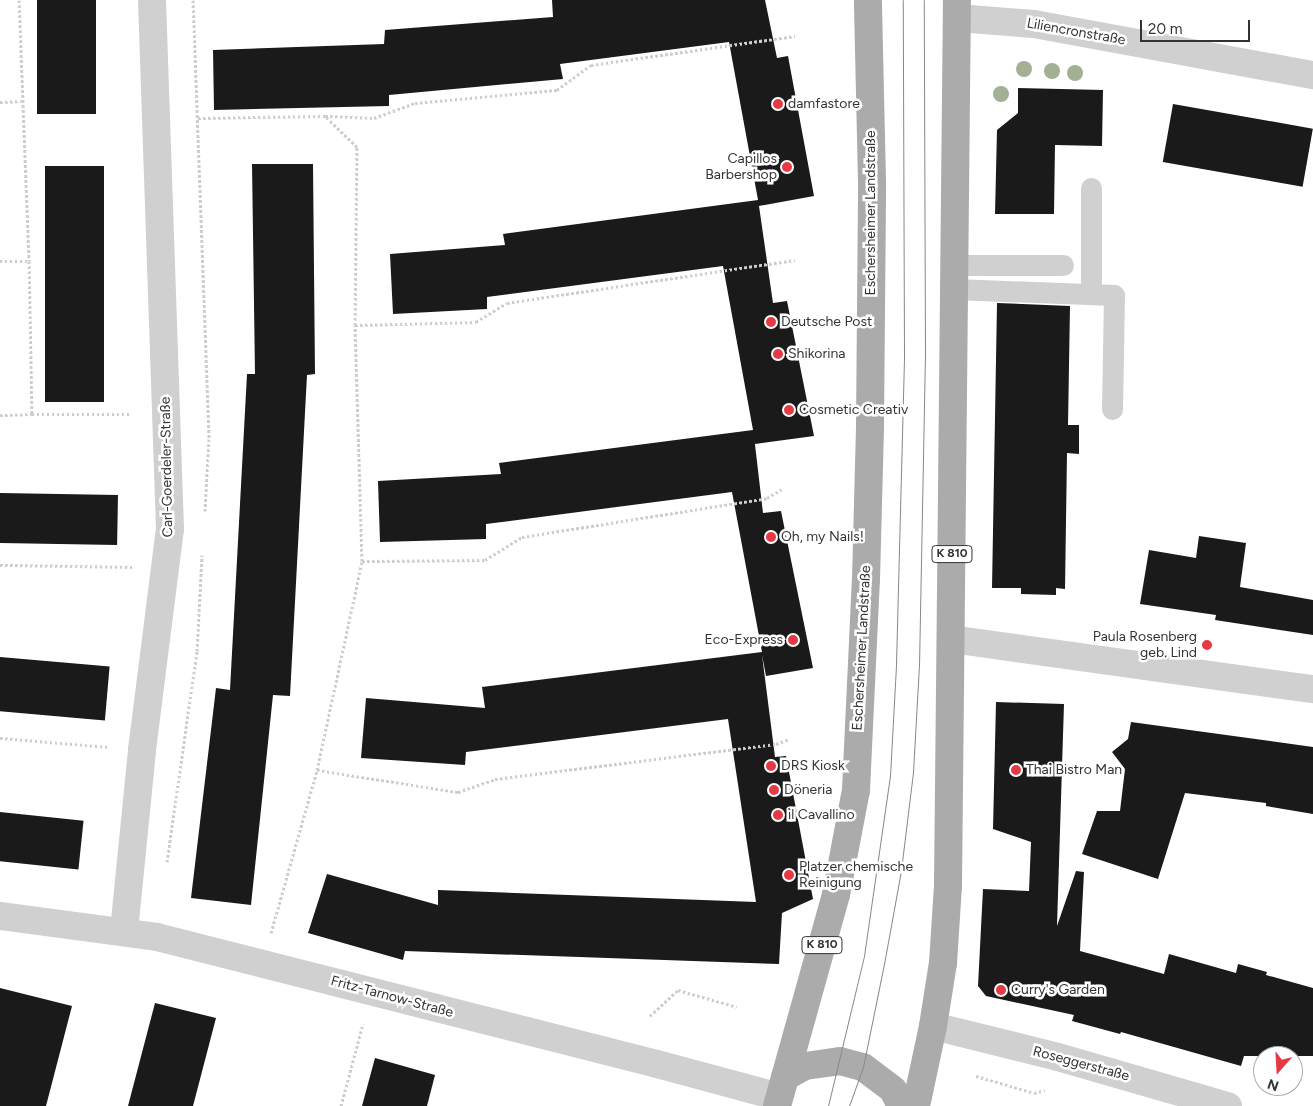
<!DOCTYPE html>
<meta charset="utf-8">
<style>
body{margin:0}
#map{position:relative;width:1313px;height:1106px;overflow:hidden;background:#fff;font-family:Figtree,sans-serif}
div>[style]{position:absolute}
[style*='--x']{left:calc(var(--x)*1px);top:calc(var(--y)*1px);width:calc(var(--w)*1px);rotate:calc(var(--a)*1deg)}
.building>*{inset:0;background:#1a1a1a;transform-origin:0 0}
.path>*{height:3px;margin-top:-1.5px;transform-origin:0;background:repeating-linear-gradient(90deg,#cdcdcd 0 2.5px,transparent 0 5px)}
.lane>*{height:21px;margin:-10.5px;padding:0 10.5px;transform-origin:10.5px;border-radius:10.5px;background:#d0d0d0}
.street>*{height:28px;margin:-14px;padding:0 14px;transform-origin:14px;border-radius:14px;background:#d0d0d0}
.primary>*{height:28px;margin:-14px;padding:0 14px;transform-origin:14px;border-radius:14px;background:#ababab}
.tram>*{height:1px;margin:-0.5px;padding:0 0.5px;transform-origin:0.5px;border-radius:0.5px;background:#888}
.trees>*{width:16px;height:16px;margin:-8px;border-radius:50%;background:#a2b095}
.dots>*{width:14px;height:14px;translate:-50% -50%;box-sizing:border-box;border:2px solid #fff;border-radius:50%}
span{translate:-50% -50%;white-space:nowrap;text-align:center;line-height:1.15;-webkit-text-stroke:5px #fff;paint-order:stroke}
.shield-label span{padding:1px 4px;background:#fff;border:1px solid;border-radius:4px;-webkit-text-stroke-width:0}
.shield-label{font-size:12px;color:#333;font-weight:700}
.street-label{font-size:14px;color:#333}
.poi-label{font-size:14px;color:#333}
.left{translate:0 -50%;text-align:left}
.right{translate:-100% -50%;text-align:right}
.north{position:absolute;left:1253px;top:1046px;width:50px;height:50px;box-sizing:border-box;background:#fff;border:1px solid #adadad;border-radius:50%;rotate:199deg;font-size:14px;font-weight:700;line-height:20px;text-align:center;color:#333}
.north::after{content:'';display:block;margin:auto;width:18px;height:22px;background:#e63946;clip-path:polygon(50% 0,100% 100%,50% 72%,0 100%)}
.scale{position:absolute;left:1140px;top:20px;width:110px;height:22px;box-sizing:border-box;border:2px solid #333;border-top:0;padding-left:6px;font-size:15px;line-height:18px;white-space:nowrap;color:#333;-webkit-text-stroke:4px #fff;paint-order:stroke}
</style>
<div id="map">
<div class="building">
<div style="left:37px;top:0;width:59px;height:114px"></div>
<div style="clip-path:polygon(552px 0,765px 0,777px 58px,788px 56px,814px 196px,759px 206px,773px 303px,787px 301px,814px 436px,755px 444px,754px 436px,763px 513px,781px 511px,813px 668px,766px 676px,762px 655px,775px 757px,786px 756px,813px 899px,782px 913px,779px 964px,405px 951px,403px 960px,308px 933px,327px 874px,438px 905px,438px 890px,756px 902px,728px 719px,466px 752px,465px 765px,361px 758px,366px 698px,485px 708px,482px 687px,762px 652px,732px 492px,486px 524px,486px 539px,380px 542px,378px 481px,501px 474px,499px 463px,753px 430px,723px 266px,487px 297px,487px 309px,393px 314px,390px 254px,505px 245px,503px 234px,758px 200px,729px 42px,560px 64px,563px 79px,389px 95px,389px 106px,214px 110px,213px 50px,384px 44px,385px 30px,553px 17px)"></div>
<div style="clip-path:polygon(1018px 88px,1103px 90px,1102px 146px,1055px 145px,1054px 214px,995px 214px,997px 130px,1018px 113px)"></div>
<div style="left:1173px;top:104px;width:142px;height:59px;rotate:10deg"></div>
<div style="clip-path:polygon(252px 164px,313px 164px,315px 374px,307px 375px,290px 696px,273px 695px,251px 905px,191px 898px,216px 688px,230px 690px,247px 374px,255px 374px)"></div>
<div style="left:45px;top:166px;width:59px;height:236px"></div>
<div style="clip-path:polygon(997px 303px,1070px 306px,1068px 425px,1079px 425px,1079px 454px,1067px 453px,1065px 589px,1056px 588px,1056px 595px,1021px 594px,1021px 588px,992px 588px)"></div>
<div style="left:0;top:493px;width:118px;height:50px;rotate:1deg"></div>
<div style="clip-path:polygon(1199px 536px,1246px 543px,1240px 587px,1313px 600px,1313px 635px,1215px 620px,1216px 615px,1140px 604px,1149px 550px,1196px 558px)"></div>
<div style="left:0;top:657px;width:110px;height:54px;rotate:5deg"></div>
<div style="clip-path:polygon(996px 702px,1064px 704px,1057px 926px,1076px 871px,1084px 872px,1080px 951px,1164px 974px,1169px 954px,1236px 973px,1238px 964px,1267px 972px,1266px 975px,1313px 988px,1313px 1056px,1244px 1056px,1241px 1066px,1121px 1032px,1120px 1034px,1072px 1021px,1074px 1015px,986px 996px,978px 986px,983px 889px,1029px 891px,1031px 842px,993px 829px)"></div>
<div style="clip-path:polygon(1131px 722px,1313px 747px,1313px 814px,1266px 806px,1266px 803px,1185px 793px,1158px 879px,1082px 854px,1097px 811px,1120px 811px,1125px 769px,1112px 752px,1128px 739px)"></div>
<div style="left:0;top:812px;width:84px;height:49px;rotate:6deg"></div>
<div style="clip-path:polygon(0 988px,72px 1006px,46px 1106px,0 1106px)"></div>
<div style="clip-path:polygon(155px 1003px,216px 1018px,193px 1106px,128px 1106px)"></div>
<div style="clip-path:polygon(375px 1058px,435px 1075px,427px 1106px,362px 1106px)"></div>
</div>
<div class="path">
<div style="--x:19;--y:0;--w:261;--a:87.8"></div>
<div style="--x:29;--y:261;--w:153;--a:88.9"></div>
<div style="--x:32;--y:414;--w:100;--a:0"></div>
<div style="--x:193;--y:0;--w:439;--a:87.9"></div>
<div style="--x:209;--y:439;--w:72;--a:93.2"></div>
<div style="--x:0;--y:102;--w:21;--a:-3"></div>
<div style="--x:198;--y:118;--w:127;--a:-0.9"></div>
<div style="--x:325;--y:116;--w:49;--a:2.3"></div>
<div style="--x:374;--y:118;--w:44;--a:-20.1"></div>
<div style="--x:415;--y:103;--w:143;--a:-5.2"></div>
<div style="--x:557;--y:90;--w:42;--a:-36.3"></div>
<div style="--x:591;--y:65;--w:206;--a:-8.1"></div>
<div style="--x:0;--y:261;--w:29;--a:0"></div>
<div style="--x:355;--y:325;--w:121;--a:-1.4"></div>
<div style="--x:476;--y:322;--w:36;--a:-32"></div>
<div style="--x:507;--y:303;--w:291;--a:-8.5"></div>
<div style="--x:0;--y:415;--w:32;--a:-2"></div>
<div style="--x:362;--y:561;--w:123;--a:-0.5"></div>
<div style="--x:485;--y:560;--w:44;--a:-31.9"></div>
<div style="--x:522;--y:537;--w:248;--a:-9"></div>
<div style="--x:767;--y:498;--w:17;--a:-31"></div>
<div style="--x:0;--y:565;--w:132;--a:0.9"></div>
<div style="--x:0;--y:738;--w:109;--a:4.7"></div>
<div style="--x:317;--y:770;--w:143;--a:8.9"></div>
<div style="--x:458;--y:792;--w:39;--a:-19"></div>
<div style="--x:495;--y:779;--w:283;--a:-7.1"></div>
<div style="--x:776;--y:744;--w:14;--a:-21"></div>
<div style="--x:167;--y:862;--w:213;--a:-81.9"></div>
<div style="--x:197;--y:651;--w:96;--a:-87"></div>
<div style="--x:271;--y:933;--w:169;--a:-74.2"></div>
<div style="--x:317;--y:770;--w:214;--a:-77.8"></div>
<div style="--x:362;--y:561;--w:236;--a:-91.7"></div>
<div style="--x:355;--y:325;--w:178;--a:-89.4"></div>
<div style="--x:357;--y:147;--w:45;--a:-135.9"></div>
<div style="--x:650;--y:1016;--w:38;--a:-43"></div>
<div style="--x:678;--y:990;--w:61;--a:16.1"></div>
<div style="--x:976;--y:1076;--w:60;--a:16.3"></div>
<div style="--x:1034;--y:1093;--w:11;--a:-15"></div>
<div style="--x:341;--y:1106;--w:85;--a:-75"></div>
</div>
<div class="lane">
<div style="--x:955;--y:265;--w:108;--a:0"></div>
<div style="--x:955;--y:289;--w:159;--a:2.2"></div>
<div style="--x:1114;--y:295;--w:114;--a:91"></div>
<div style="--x:1091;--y:294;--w:106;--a:-90"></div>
</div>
<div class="street">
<div style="--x:957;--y:18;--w:77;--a:4.5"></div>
<div style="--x:1034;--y:24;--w:284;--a:10.4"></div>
<div style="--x:951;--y:639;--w:365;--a:7.9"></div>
<div style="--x:0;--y:916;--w:158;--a:7.6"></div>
<div style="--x:157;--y:937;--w:516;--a:14.25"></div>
<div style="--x:657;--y:1064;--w:126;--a:15.1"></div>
<div style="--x:124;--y:931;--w:182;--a:-84.3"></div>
<div style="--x:142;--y:750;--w:223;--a:-82.8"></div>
<div style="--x:170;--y:529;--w:529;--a:-91.95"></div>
<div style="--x:933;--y:1026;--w:129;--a:13.9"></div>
<div style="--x:1058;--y:1057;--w:177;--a:16.1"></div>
</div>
<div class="primary">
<div style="--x:785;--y:1077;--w:23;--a:-29"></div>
<div style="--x:805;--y:1066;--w:35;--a:-8"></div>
<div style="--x:840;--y:1061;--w:24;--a:15"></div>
<div style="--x:863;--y:1067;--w:38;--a:37"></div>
<div style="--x:893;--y:1090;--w:18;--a:63"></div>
<div style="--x:777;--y:1106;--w:219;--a:-74.4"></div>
<div style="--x:836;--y:895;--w:107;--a:-79.2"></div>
<div style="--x:856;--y:790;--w:210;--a:-87.3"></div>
<div style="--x:866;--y:580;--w:155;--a:-88.5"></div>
<div style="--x:870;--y:425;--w:243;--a:-89.5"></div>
<div style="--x:872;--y:182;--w:182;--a:-91.3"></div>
<div style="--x:916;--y:1106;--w:82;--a:-78"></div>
<div style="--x:933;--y:1026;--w:64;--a:-81"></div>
<div style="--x:943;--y:963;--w:77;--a:-86.3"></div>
<div style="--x:948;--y:886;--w:886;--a:-89.42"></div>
</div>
<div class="tram">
<div style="--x:828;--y:1106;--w:154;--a:-76.5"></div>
<div style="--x:864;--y:956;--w:182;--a:-81.8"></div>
<div style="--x:890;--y:776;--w:112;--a:-86.9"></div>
<div style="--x:896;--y:664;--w:308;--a:-88.5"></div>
<div style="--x:904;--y:356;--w:356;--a:-90.2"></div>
<div style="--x:849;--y:1106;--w:41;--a:-70.3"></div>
<div style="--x:863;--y:1067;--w:105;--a:-78.5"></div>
<div style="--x:884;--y:964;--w:96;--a:-79.7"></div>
<div style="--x:901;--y:870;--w:99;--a:-83"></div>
<div style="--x:913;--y:772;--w:106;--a:-86.8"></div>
<div style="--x:919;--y:666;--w:310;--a:-88.9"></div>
<div style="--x:925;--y:356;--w:356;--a:-90.2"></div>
</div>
<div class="trees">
<div style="left:1024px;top:69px"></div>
<div style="left:1052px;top:71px"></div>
<div style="left:1075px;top:73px"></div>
<div style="left:1001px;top:94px"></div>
</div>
<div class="dots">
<div style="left:778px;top:104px;background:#e63946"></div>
<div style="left:787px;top:167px;background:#e63946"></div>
<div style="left:771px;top:322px;background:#e63946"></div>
<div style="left:778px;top:354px;background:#e63946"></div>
<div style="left:789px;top:410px;background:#e63946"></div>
<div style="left:771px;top:537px;background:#e63946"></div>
<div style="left:793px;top:640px;background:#e63946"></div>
<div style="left:1207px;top:645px;background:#e63946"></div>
<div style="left:771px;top:766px;background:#e63946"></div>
<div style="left:1016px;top:770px;background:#e63946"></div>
<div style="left:774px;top:790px;background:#e63946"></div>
<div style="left:778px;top:815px;background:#e63946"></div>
<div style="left:789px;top:875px;background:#e63946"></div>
<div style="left:1001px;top:990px;background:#e63946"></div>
</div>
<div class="shield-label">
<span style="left:952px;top:554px">K 810</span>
<span style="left:822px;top:945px">K 810</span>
</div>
<div class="street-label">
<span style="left:1076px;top:32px;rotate:10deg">Liliencronstraße</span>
<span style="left:871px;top:213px;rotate:-90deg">Eschersheimer Landstraße</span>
<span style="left:167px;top:467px;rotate:-91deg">Carl-Goerdeler-Straße</span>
<span style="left:862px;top:648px;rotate:-87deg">Eschersheimer Landstraße</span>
<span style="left:392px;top:997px;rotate:15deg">Fritz-Tarnow-Straße</span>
<span style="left:1081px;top:1064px;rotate:15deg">Roseggerstraße</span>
</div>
<div class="poi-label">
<span class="left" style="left:788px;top:104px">damfastore</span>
<span class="right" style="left:777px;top:167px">Capillos<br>Barbershop</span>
<span class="left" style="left:781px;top:322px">Deutsche Post</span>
<span class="left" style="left:788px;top:354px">Shikorina</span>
<span class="left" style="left:799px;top:410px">Cosmetic Creativ</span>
<span class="left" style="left:781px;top:537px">Oh, my Nails!</span>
<span class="right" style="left:1197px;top:645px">Paula Rosenberg<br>geb. Lind</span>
<span class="right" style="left:783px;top:640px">Eco-Express</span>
<span class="left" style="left:781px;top:766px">DRS Kiosk</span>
<span class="left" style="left:1026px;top:770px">Thai Bistro Man</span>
<span class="left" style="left:784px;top:790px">Döneria</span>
<span class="left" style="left:788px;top:815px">il Cavallino</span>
<span class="left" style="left:799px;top:875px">Platzer chemische<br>Reinigung</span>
<span class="left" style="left:1011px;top:990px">Curry's Garden</span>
</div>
<div class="north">N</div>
<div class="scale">20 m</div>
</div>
